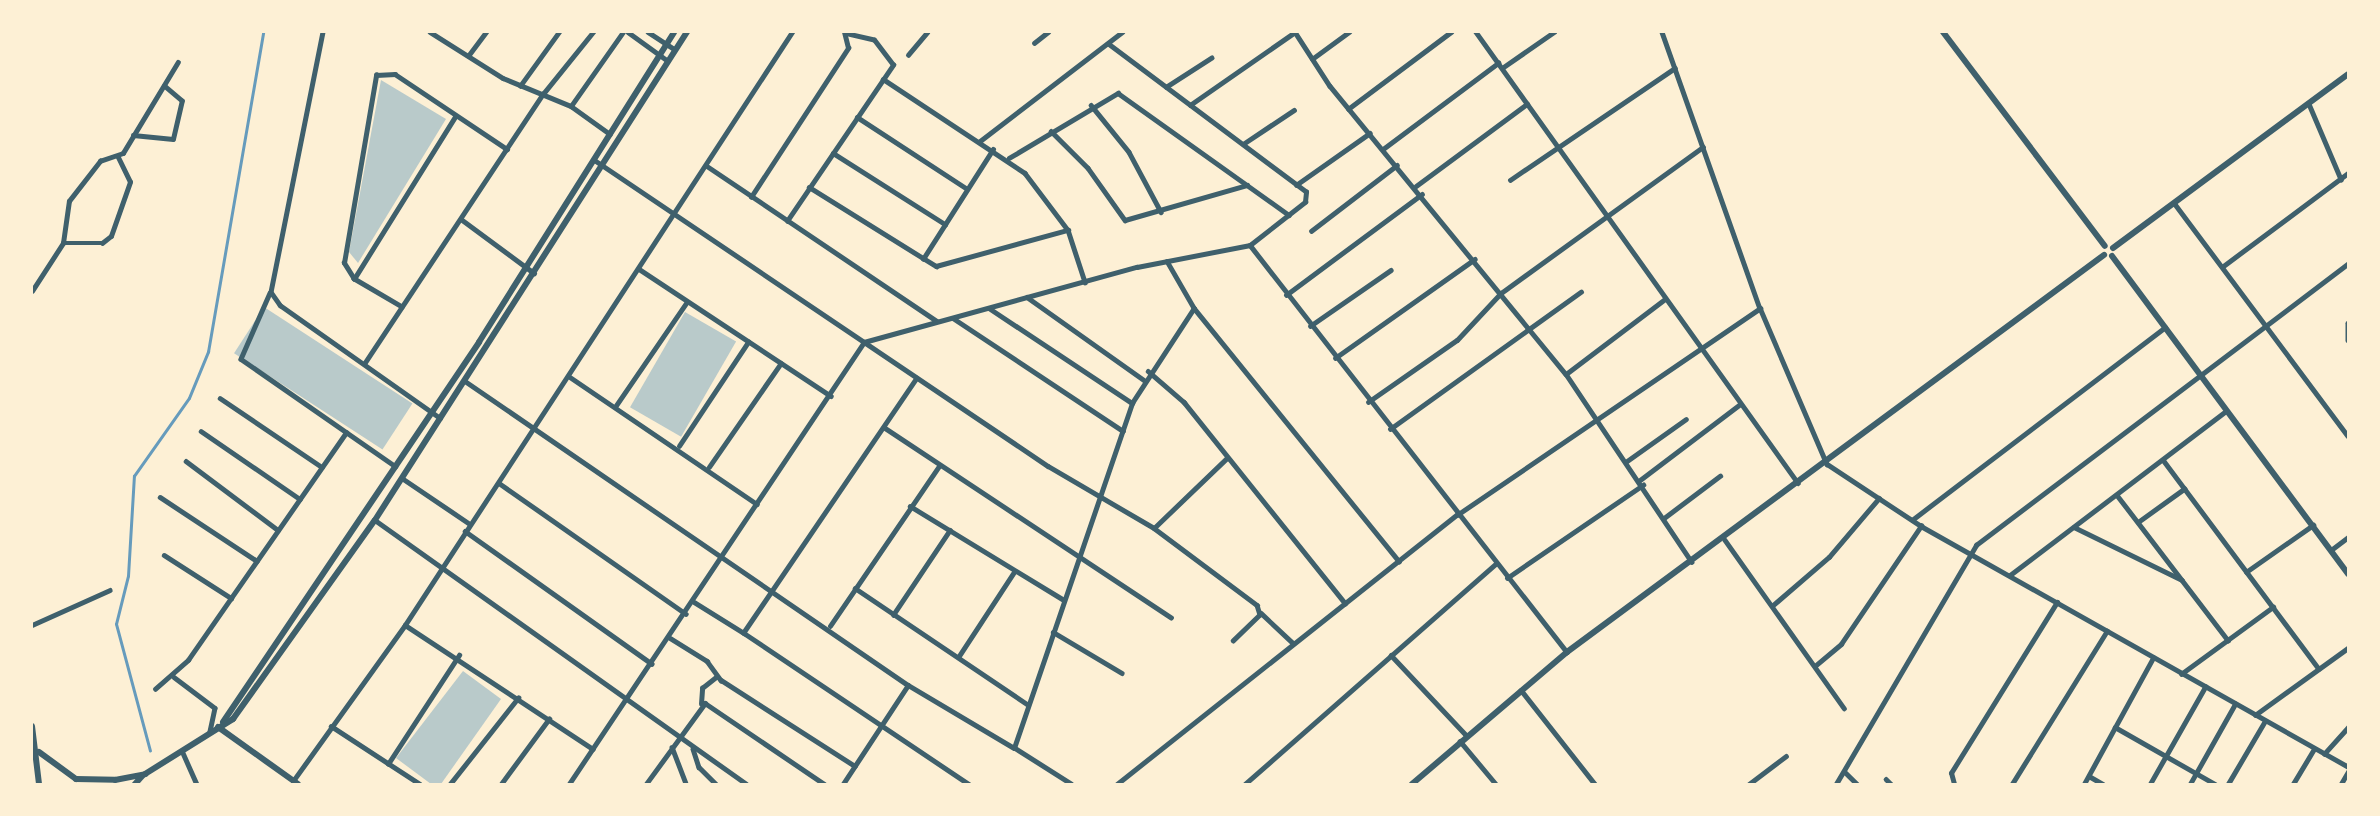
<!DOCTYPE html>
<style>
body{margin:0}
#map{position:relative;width:2380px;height:816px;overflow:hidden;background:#fdf0d5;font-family:"Archivo Narrow",sans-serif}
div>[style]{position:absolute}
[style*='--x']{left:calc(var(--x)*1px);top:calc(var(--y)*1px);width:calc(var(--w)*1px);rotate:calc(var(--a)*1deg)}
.green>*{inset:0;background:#b9caca;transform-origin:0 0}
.stream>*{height:2.5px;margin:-1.25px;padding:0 1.25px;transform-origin:1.25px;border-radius:1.25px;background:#669bbc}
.minor>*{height:4.5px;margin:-2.25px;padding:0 2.25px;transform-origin:2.25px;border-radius:2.25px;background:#3f606c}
.tertiary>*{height:6px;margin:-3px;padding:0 3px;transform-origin:3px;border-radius:3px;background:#3f606c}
span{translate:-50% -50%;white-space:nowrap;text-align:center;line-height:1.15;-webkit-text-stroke:5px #fdf0d5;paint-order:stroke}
.frame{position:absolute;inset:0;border:33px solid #fdf0d5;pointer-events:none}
</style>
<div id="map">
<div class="green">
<div style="clip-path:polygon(381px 80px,446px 119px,358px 263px,349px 252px)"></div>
<div style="left:264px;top:307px;width:177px;height:55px;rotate:33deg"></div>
<div style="left:685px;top:312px;width:59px;height:110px;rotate:30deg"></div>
<div style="clip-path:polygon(463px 671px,501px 699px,441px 784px,431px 784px,396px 758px)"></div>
</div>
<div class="stream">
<div style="--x:150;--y:751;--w:131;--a:-105"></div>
<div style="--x:116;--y:624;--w:49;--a:-76"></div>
<div style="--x:128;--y:576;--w:100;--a:-86.6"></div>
<div style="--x:134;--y:476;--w:95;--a:-54.8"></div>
<div style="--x:189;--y:398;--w:50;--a:-67.6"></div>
<div style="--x:208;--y:352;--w:325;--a:-80.2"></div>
</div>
<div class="minor">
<div style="--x:323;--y:32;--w:265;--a:101.3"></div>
<div style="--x:271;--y:292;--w:16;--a:55"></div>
<div style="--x:280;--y:305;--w:196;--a:35.2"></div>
<div style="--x:430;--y:32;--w:86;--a:32.2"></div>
<div style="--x:503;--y:78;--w:74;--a:22.4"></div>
<div style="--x:571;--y:106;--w:48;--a:35.7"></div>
<div style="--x:628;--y:32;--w:49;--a:35.9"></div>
<div style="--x:648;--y:32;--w:31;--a:33"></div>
<div style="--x:1295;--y:32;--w:64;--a:57.1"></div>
<div style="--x:1330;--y:86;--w:372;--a:50.7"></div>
<div style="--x:1566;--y:374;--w:226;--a:56.2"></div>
<div style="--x:1476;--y:32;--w:554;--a:54.47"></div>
<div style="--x:1662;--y:32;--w:293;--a:70.5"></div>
<div style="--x:1760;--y:308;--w:170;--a:66.8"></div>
<div style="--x:1827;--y:464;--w:113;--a:33.4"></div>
<div style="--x:1921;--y:526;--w:490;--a:29.4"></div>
<div style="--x:1034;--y:43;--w:18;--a:-38"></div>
<div style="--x:908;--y:55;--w:30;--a:-50"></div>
<div style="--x:468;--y:56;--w:30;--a:-53"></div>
<div style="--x:1312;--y:59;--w:46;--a:-36.1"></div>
<div style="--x:1502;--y:68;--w:63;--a:-34.7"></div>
<div style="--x:883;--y:79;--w:170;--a:33.5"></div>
<div style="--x:1025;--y:173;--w:71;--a:53"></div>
<div style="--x:1068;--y:230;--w:55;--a:71.9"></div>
<div style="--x:520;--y:86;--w:67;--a:-54.2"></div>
<div style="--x:1166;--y:87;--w:54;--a:-32.8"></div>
<div style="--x:2309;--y:104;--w:82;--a:66.9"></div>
<div style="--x:1091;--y:105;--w:60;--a:51"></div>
<div style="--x:1129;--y:152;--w:68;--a:61.9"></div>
<div style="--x:1190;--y:105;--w:128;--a:-34.8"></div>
<div style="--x:571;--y:106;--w:90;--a:-54.9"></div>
<div style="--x:1348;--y:109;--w:129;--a:-36.8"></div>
<div style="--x:857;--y:117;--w:130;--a:33.1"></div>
<div style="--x:1051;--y:131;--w:52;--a:45"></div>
<div style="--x:1088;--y:168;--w:64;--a:54.6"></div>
<div style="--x:1125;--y:220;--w:127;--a:-16"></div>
<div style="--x:133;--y:135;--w:40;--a:5.7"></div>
<div style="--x:173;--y:139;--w:39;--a:-77"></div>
<div style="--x:182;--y:101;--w:23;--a:-140"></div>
<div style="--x:980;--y:141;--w:179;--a:-37.5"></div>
<div style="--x:1243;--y:144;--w:61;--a:-33.7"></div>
<div style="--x:1383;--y:149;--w:144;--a:-36.8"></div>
<div style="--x:833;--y:153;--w:133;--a:32.4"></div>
<div style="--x:1009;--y:158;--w:127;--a:-30.8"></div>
<div style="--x:1118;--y:93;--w:210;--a:35.5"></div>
<div style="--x:596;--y:161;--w:545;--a:34.01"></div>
<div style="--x:1048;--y:466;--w:123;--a:30.3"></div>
<div style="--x:1154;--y:528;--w:129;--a:36.8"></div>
<div style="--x:1257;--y:605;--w:10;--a:73"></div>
<div style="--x:1260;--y:615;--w:37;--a:136"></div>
<div style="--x:707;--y:166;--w:277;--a:34"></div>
<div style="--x:1510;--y:180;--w:199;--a:-34.2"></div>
<div style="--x:1296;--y:185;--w:90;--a:-35.1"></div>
<div style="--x:1416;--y:186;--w:138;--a:-36.5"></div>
<div style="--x:809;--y:187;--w:150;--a:31.9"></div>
<div style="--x:936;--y:266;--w:137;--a:-15.3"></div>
<div style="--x:751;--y:197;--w:178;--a:-56.9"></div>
<div style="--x:848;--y:48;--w:16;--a:-104"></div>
<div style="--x:2175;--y:204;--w:289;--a:53.3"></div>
<div style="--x:461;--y:219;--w:91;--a:36.5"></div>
<div style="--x:787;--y:221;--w:189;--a:-55.8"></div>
<div style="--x:893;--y:65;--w:31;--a:-127"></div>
<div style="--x:874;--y:40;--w:28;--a:-167"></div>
<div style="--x:1311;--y:231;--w:108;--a:-37.5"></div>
<div style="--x:63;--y:243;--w:39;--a:0"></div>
<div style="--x:102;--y:243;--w:11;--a:-38"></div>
<div style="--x:111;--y:236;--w:57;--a:-70.6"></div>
<div style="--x:130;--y:182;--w:28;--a:-116"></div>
<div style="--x:1250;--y:245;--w:516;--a:52.09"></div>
<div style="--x:923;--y:259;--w:130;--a:-57.5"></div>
<div style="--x:1167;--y:261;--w:54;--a:60.1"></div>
<div style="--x:1194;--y:308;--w:326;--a:51"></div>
<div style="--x:2222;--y:267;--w:157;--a:-36.7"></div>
<div style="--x:639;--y:269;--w:230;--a:33.5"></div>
<div style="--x:354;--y:279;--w:191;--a:-58.1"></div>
<div style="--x:32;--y:291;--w:57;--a:-57.1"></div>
<div style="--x:63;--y:243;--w:42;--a:-81.9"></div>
<div style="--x:69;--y:201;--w:51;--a:-52.2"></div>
<div style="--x:100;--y:161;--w:24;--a:-19"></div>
<div style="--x:123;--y:153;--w:106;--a:-58.9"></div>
<div style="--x:270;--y:293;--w:72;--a:113.7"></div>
<div style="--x:241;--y:359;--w:188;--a:34.8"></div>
<div style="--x:1286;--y:295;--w:169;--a:-36.6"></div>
<div style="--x:1027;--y:297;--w:143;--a:35.4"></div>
<div style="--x:402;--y:307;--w:56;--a:-149.7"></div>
<div style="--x:354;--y:279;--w:19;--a:-122"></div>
<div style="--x:344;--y:263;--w:191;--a:-80.3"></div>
<div style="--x:376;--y:75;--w:19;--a:-3"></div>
<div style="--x:395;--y:74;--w:135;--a:33.8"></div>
<div style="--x:989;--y:308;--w:172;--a:33.6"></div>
<div style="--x:953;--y:318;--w:204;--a:33.6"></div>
<div style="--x:2348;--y:323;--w:17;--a:90"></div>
<div style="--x:1310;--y:326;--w:98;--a:-34.7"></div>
<div style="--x:1335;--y:358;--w:171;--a:-35.3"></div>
<div style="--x:364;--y:364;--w:324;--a:-56.5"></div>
<div style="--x:543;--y:94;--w:80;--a:-51.1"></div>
<div style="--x:1148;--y:371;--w:48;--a:40.7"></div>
<div style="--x:1184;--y:402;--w:258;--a:51.3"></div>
<div style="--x:1566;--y:374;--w:124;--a:-37.1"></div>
<div style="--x:570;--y:377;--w:226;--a:34.2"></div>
<div style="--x:917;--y:378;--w:308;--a:124.2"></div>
<div style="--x:744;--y:633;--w:271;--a:33.9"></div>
<div style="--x:465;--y:381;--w:537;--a:34.46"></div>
<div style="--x:908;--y:685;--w:123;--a:30.7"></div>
<div style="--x:220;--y:398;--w:123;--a:34.1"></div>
<div style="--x:1368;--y:402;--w:108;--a:-34.9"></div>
<div style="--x:1457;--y:340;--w:64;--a:-46.9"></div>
<div style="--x:1501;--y:293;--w:249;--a:-35.9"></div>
<div style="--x:615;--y:407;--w:127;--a:-55.6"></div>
<div style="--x:885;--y:428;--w:343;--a:33.5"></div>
<div style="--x:1390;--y:429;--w:235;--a:-35.7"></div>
<div style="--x:201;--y:431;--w:120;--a:34.5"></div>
<div style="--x:679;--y:446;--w:125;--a:-56.4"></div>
<div style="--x:186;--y:461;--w:115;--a:36.9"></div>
<div style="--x:1627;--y:461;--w:72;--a:-35.4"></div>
<div style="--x:2164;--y:461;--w:259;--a:53.3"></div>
<div style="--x:709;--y:467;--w:126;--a:-55.3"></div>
<div style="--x:402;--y:478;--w:82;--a:34.1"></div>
<div style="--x:1640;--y:480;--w:124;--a:-37.1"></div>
<div style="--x:499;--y:483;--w:228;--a:35"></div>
<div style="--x:2117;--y:495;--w:183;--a:52.6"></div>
<div style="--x:160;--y:497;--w:116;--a:33.4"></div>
<div style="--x:910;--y:506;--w:180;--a:31.4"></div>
<div style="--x:1664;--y:518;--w:70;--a:-36.9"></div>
<div style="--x:375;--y:520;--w:455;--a:35.4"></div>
<div style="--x:1912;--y:520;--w:318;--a:-37.3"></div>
<div style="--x:2138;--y:522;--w:57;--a:-35.7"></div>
<div style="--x:2074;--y:527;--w:120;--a:26.1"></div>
<div style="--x:1154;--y:528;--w:101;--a:-43.8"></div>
<div style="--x:465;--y:531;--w:229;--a:35.4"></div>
<div style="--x:1725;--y:540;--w:206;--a:54.7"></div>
<div style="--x:2331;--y:550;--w:21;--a:-37"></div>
<div style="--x:164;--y:555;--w:80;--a:32.7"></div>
<div style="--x:2246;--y:572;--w:82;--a:-35"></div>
<div style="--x:2010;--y:575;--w:271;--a:-37.2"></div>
<div style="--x:1507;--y:578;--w:165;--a:-34.4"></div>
<div style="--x:855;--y:588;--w:207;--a:34"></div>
<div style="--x:694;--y:602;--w:59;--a:31.8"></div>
<div style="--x:1772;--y:606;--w:75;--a:-40.7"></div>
<div style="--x:1829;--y:557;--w:77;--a:-49.7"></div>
<div style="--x:1261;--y:613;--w:44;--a:43.2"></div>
<div style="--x:893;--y:615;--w:102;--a:-56.2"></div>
<div style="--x:32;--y:625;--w:85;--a:-24.2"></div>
<div style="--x:405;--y:625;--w:225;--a:33.4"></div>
<div style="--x:830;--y:626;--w:194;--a:-55.7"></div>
<div style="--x:1053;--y:632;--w:80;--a:30.7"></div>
<div style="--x:670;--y:638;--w:44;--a:31.9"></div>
<div style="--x:707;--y:661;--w:24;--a:54"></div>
<div style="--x:721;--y:680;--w:159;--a:32.7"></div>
<div style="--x:1391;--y:655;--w:110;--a:46.8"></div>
<div style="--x:959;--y:656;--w:100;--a:-56.8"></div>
<div style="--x:1815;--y:666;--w:34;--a:-40"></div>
<div style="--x:1841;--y:644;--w:143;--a:-55.9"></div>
<div style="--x:2181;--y:674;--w:114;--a:-36.1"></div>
<div style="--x:174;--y:677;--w:51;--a:37.1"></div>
<div style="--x:215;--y:708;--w:25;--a:102"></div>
<div style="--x:155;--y:689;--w:44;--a:-41.3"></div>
<div style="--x:188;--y:660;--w:277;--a:-55.2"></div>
<div style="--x:1521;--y:690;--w:120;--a:51.8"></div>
<div style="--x:701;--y:704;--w:16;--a:-86"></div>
<div style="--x:702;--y:688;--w:18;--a:-38"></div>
<div style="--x:2255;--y:715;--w:115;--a:-35.8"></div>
<div style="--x:331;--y:726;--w:106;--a:33.1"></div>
<div style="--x:2115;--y:727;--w:115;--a:29.7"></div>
<div style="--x:1460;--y:741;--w:56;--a:50.1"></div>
<div style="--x:672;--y:747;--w:40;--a:69"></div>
<div style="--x:693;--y:749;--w:19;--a:72"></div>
<div style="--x:699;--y:767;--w:24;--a:45"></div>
<div style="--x:183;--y:753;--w:34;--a:66"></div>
<div style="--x:2324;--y:754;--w:36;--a:-48"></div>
<div style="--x:388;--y:764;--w:130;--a:-56.9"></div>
<div style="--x:1846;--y:773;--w:16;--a:45"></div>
<div style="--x:2089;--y:776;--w:16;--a:30"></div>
<div style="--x:1886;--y:779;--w:7;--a:45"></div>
<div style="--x:293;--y:781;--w:192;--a:-54.3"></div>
<div style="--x:405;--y:625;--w:708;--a:-56.87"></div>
<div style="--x:450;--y:784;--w:110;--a:-51.7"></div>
<div style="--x:501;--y:784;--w:81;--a:-53.6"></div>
<div style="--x:569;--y:784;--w:531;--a:-56.28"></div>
<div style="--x:864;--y:342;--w:283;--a:-15.4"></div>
<div style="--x:1137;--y:267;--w:115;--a:-11"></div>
<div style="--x:1250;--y:245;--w:70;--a:-38"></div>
<div style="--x:1305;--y:202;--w:10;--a:-84"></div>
<div style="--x:1306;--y:192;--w:247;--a:-143.2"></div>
<div style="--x:646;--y:784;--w:100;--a:-53.9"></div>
<div style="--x:705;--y:703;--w:144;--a:34.2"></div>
<div style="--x:843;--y:784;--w:118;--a:-56.7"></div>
<div style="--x:1071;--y:784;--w:67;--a:-147.7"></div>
<div style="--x:1014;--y:748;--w:365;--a:-71.1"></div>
<div style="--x:1132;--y:403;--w:113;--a:-56.9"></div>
<div style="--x:1117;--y:784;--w:434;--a:-38.4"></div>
<div style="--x:1457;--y:515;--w:367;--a:-34.3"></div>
<div style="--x:1245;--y:784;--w:333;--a:-41.3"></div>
<div style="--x:1749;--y:784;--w:46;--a:-37.1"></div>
<div style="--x:1836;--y:784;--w:277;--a:-59.6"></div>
<div style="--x:1976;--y:545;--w:466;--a:-37.1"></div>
<div style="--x:1954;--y:784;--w:11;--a:-105"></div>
<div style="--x:1951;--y:773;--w:201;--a:-58.2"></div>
<div style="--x:2012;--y:784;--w:180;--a:-58.2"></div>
<div style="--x:2084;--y:784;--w:144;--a:-61.3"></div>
<div style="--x:2150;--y:784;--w:112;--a:-60.4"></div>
<div style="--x:2190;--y:784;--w:92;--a:-60.6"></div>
<div style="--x:2228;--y:784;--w:73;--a:-59.6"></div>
<div style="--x:2293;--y:784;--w:41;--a:-59"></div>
<div style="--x:2341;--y:784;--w:14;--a:-60"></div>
</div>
<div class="tertiary">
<div style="--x:1943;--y:32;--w:268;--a:52.9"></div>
<div style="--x:2113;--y:248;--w:292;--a:-36.5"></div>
<div style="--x:2112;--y:256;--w:396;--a:53.4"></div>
<div style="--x:223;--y:722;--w:458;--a:-56"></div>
<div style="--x:479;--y:342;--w:366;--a:-57.8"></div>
<div style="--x:32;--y:726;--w:58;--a:83.1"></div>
<div style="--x:218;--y:727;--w:98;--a:35.5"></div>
<div style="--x:39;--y:752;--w:46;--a:36.1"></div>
<div style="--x:76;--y:779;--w:39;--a:1"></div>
<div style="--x:115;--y:780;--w:31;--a:-11"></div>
<div style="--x:145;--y:774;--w:104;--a:-32"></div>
<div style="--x:233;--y:719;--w:244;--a:-54.5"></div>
<div style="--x:375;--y:520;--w:579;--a:-57.41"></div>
<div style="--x:135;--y:784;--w:12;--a:-48"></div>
<div style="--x:1412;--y:784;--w:204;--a:-40.4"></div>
<div style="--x:1567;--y:652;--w:668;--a:-36.48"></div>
</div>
<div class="frame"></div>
</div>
